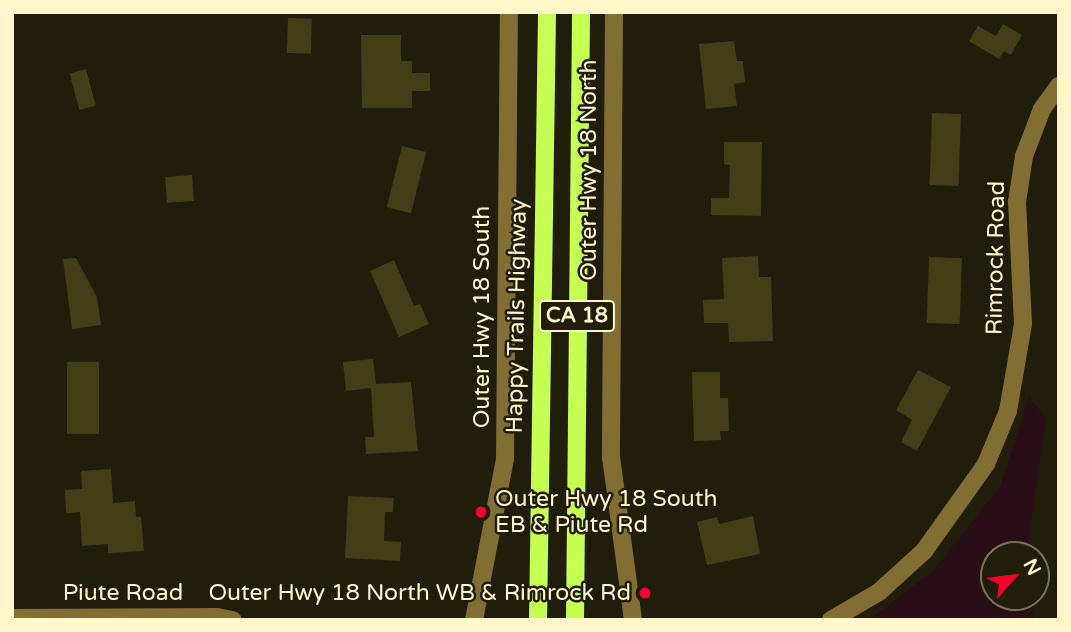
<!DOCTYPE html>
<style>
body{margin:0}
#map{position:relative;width:1071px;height:632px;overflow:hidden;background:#201d0b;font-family:"Varela Round",sans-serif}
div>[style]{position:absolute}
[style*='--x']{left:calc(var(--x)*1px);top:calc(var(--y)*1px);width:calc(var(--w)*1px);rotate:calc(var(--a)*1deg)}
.green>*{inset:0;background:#2a0e17}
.building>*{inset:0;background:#423e16;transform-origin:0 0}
.minor>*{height:18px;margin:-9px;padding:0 9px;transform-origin:9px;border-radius:9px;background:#826e33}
.major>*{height:18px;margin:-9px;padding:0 9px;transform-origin:9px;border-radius:9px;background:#c4ff51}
.dots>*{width:19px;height:19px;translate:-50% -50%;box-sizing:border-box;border:4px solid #201d0b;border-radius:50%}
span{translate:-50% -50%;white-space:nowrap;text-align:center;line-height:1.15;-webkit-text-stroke:5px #201d0b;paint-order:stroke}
.shield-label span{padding:2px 5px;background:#201d0b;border:2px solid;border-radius:5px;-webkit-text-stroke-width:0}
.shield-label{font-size:21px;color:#fff6ca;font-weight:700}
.street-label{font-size:23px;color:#fff6ca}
.poi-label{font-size:23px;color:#fff6ca}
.left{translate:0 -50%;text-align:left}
.right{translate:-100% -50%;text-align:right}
.frame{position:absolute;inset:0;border:14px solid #fff6ca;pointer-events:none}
.north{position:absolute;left:980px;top:541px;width:70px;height:70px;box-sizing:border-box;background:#201d0b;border:2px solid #797457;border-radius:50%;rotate:62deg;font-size:19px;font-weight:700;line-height:28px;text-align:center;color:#fff6ca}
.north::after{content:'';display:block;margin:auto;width:24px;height:32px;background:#f5002d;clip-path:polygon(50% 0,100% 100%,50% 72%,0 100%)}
</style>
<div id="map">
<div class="green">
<div style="clip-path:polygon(1029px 397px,1046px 419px,1029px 536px,1030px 555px,994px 555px,994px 597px,1033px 597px,1034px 620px,869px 620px,933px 571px,1000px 487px)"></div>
</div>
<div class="building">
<div style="left:288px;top:18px;width:24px;height:35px;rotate:2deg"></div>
<div style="clip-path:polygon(1003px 24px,1022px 35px,1011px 55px,1004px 51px,999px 59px,969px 41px,978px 26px,996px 36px)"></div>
<div style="clip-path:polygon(361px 35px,401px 35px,401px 61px,412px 61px,412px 73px,430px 73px,430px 91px,412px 91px,412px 108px,362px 108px)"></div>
<div style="clip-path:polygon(734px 41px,737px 61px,743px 61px,745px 82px,734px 84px,737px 106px,706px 109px,699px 44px)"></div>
<div style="left:86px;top:69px;width:38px;height:17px;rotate:75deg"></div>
<div style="left:932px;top:113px;width:29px;height:72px;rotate:2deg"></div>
<div style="clip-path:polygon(724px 142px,762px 142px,761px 216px,711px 215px,711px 198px,729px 198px,730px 165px,724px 164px)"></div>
<div style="left:402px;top:146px;width:25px;height:63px;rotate:14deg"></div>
<div style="left:192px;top:175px;width:26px;height:27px;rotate:86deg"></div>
<div style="clip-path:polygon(758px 256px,759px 277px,771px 277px,773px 341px,729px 342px,728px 323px,704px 323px,703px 300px,724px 299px,722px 258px)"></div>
<div style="left:929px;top:257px;width:33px;height:66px;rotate:2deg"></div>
<div style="clip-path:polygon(76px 258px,97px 297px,101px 325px,72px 329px,63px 259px)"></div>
<div style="clip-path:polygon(394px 260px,414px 306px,420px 304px,429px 324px,399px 337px,370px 271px)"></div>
<div style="clip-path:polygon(373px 359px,376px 384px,411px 382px,418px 451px,366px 454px,365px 437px,374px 437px,371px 388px,346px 391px,343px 362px)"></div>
<div style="left:67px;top:362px;width:32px;height:72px"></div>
<div style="clip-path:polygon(918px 370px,951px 387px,917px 451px,901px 442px,912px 420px,896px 410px)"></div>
<div style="clip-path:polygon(692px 372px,720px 372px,720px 398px,728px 398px,729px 431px,720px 431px,721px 440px,694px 441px)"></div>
<div style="clip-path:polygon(111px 469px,113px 503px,135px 501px,136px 517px,141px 517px,144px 551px,108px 553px,108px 544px,82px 546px,80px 512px,66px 513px,65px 490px,82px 489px,81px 471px)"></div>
<div style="clip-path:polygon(348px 496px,394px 498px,393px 512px,385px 512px,384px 541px,401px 542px,400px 561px,345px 558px)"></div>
<div style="clip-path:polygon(753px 516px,760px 554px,707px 565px,697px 522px,717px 517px,719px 524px)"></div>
</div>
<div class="minor">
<div style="--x:614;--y:12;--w:445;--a:90.4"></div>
<div style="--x:611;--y:457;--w:164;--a:82.3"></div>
<div style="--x:12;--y:618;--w:205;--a:-0.3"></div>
<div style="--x:217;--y:617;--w:16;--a:11"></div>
<div style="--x:474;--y:620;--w:164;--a:-79.1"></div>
<div style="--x:505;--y:459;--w:447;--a:-89.5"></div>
<div style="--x:831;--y:620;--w:56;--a:-30.3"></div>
<div style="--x:879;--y:592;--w:61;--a:-42.3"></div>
<div style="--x:924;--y:551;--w:107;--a:-54.5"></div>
<div style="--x:986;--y:464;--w:57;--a:-67.5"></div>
<div style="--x:1008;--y:411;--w:88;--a:-80.2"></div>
<div style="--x:1023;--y:324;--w:122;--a:-92.8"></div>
<div style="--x:1017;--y:202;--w:47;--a:-81.3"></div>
<div style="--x:1024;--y:156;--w:50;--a:-69"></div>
<div style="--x:1042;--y:109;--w:29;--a:-54"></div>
</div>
<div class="major">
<div style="--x:538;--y:620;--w:608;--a:-89.15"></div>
<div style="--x:575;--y:620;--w:608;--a:-89.43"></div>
</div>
<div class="dots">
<div style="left:481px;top:512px;background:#f5002d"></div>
<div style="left:645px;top:593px;background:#f5002d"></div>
</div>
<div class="shield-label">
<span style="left:577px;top:316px">CA 18</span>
</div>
<div class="street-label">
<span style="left:589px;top:170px;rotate:-90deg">Outer Hwy 18 North</span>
<span style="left:996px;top:258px;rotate:-89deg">Rimrock Road</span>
<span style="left:517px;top:316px;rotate:-89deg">Happy Trails Highway</span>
<span style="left:482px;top:317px;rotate:-90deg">Outer Hwy 18 South</span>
<span style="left:123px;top:593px">Piute Road</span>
</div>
<div class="poi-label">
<span class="left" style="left:495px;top:512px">Outer Hwy 18 South<br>EB &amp; Piute Rd</span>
<span class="right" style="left:631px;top:593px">Outer Hwy 18 North WB &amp; Rimrock Rd</span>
</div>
<div class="frame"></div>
<div class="north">N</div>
</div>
